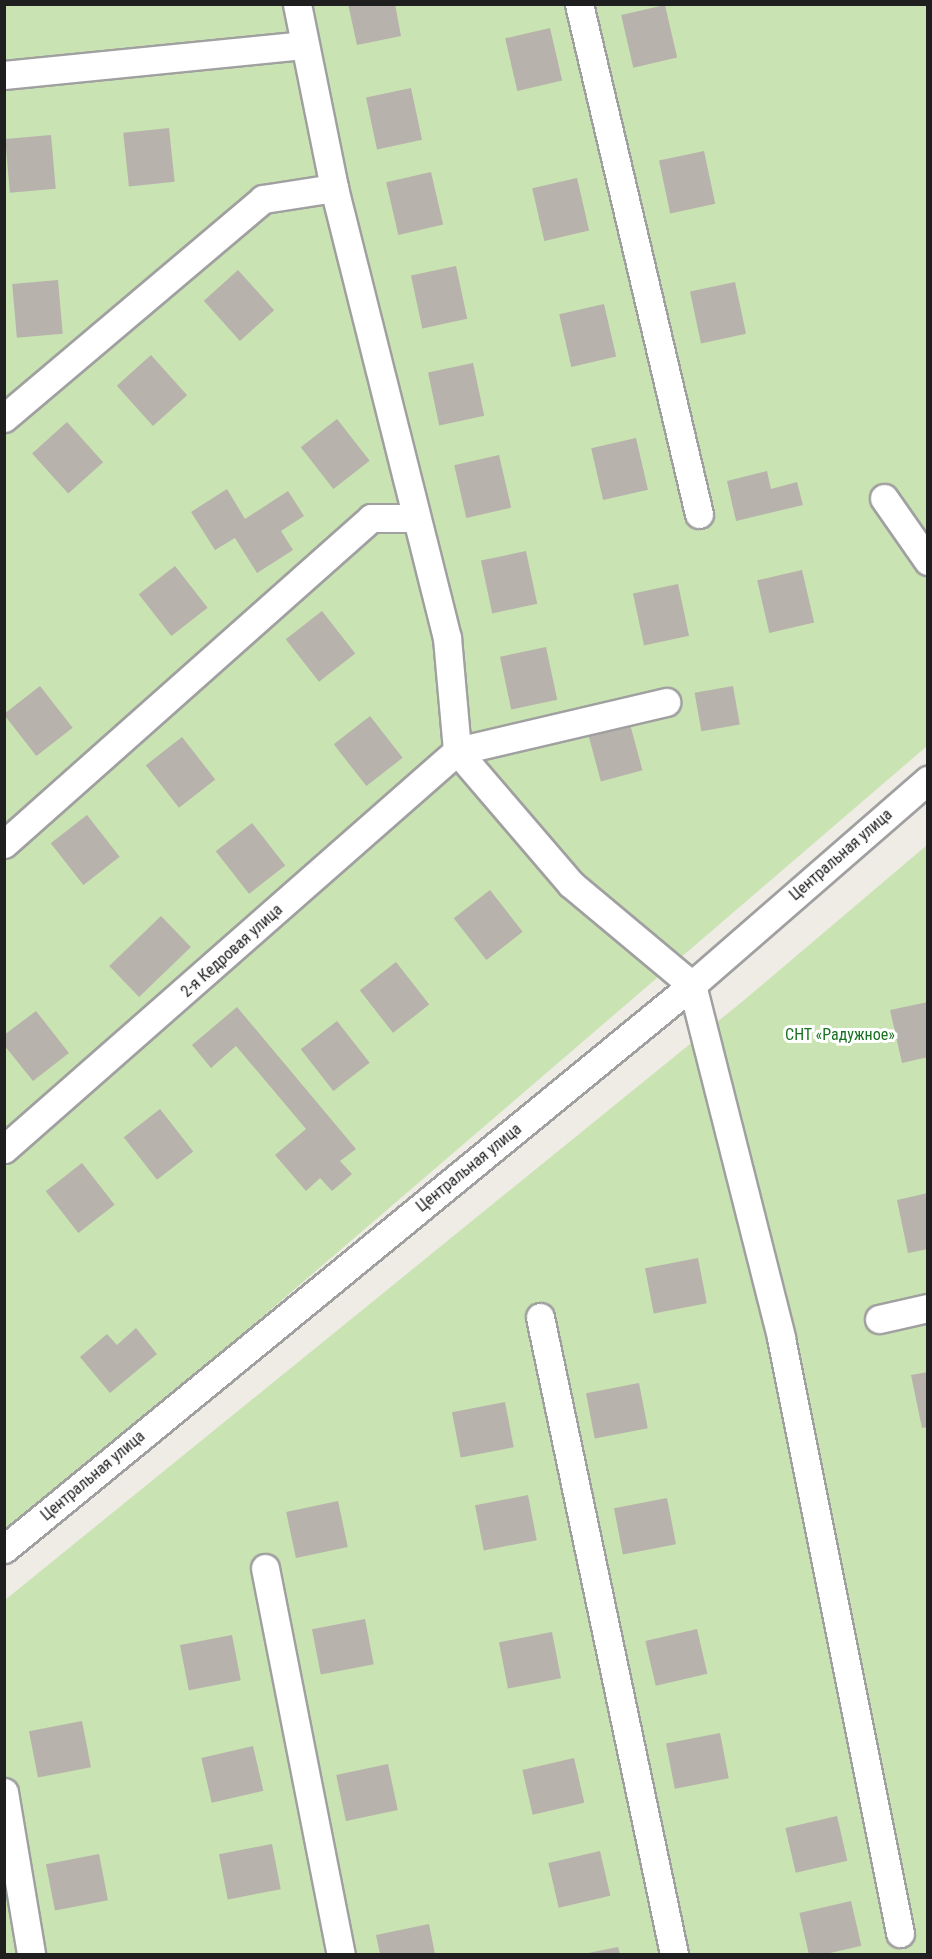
<!DOCTYPE html>
<meta charset="utf-8">
<style>
body{margin:0}
#map{position:relative;width:932px;height:1959px;overflow:hidden;background:#efece6;font-family:"Roboto Condensed",sans-serif}
div>[style]{position:absolute}
[style*='--x']{left:calc(var(--x)*1px);top:calc(var(--y)*1px);width:calc(var(--w)*1px);rotate:calc(var(--a)*1deg)}
.grass>*{inset:0;background:#c9e3b2}
.building>*{inset:0;background:#b8b2ac;transform-origin:0 0}
.roads{filter:drop-shadow(2px 0 #a0a0a0) drop-shadow(-2px 0 #a0a0a0) drop-shadow(0 2px #a0a0a0) drop-shadow(0 -2px #a0a0a0)}
.street>*{height:27px;margin:-13.5px;padding:0 13.5px;transform-origin:13.5px;border-radius:13.5px;background:#fff}
span{translate:-50% -50%;white-space:nowrap;text-align:center;line-height:1.15;-webkit-text-stroke:6px #fff;paint-order:stroke}
.street-label{font-size:16px;color:#1f1f1f}
.park-label{font-size:16px;color:#187221}
.frame{position:absolute;inset:0;border:6px solid #1f1f1f;pointer-events:none}
</style>
<div id="map">
<div class="grass">
<div style="clip-path:polygon(5px 5px,927px 5px,927px 746px,5px 1538px)"></div>
<div style="clip-path:polygon(927px 845px,927px 1954px,5px 1954px,5px 1600px,743px 1001px)"></div>
</div>
<div class="building">
<div style="clip-path:polygon(348px 4px,395px 4px,401px 36px,357px 45px)"></div>
<div style="left:665px;top:5px;width:54px;height:45px;rotate:77deg"></div>
<div style="left:550px;top:28px;width:54px;height:46px;rotate:77deg"></div>
<div style="left:411px;top:88px;width:53px;height:46px;rotate:78deg"></div>
<div style="left:169px;top:128px;width:54px;height:46px;rotate:84deg"></div>
<div style="left:51px;top:135px;width:54px;height:46px;rotate:85deg"></div>
<div style="left:704px;top:151px;width:54px;height:46px;rotate:78deg"></div>
<div style="left:431px;top:172px;width:54px;height:46px;rotate:77deg"></div>
<div style="left:577px;top:178px;width:54px;height:46px;rotate:77deg"></div>
<div style="left:456px;top:266px;width:54px;height:46px;rotate:78deg"></div>
<div style="left:238px;top:270px;width:54px;height:46px;rotate:48deg"></div>
<div style="left:58px;top:280px;width:54px;height:46px;rotate:85deg"></div>
<div style="left:735px;top:282px;width:53px;height:46px;rotate:78deg"></div>
<div style="left:604px;top:304px;width:54px;height:46px;rotate:77deg"></div>
<div style="left:151px;top:355px;width:54px;height:46px;rotate:48deg"></div>
<div style="left:473px;top:363px;width:54px;height:46px;rotate:78deg"></div>
<div style="left:337px;top:419px;width:53px;height:46px;rotate:52deg"></div>
<div style="left:67px;top:422px;width:54px;height:47px;rotate:48deg"></div>
<div style="left:636px;top:438px;width:53px;height:46px;rotate:77deg"></div>
<div style="left:499px;top:455px;width:54px;height:46px;rotate:77deg"></div>
<div style="clip-path:polygon(767px 471px,771px 489px,797px 482px,803px 505px,736px 521px,727px 481px)"></div>
<div style="clip-path:polygon(227px 489px,245px 519px,288px 491px,304px 516px,281px 531px,293px 550px,257px 573px,235px 538px,215px 550px,191px 512px)"></div>
<div style="left:526px;top:551px;width:54px;height:46px;rotate:78deg"></div>
<div style="left:175px;top:566px;width:53px;height:46px;rotate:52deg"></div>
<div style="left:802px;top:570px;width:54px;height:46px;rotate:77deg"></div>
<div style="left:678px;top:584px;width:53px;height:46px;rotate:78deg"></div>
<div style="left:322px;top:611px;width:54px;height:46px;rotate:52deg"></div>
<div style="left:546px;top:647px;width:54px;height:47px;rotate:78deg"></div>
<div style="left:40px;top:686px;width:53px;height:46px;rotate:52deg"></div>
<div style="left:733px;top:686px;width:39px;height:39px;rotate:80deg"></div>
<div style="left:370px;top:716px;width:53px;height:46px;rotate:52deg"></div>
<div style="left:630px;top:724px;width:48px;height:43px;rotate:75deg"></div>
<div style="left:182px;top:737px;width:54px;height:46px;rotate:52deg"></div>
<div style="left:87px;top:815px;width:53px;height:46px;rotate:52deg"></div>
<div style="left:252px;top:823px;width:54px;height:46px;rotate:52deg"></div>
<div style="left:490px;top:890px;width:53px;height:46px;rotate:52deg"></div>
<div style="left:161px;top:916px;width:43px;height:72px;rotate:46deg"></div>
<div style="left:396px;top:962px;width:54px;height:46px;rotate:52deg"></div>
<div style="clip-path:polygon(928px 1002px,928px 1057px,902px 1063px,890px 1010px)"></div>
<div style="clip-path:polygon(237px 1007px,356px 1149px,340px 1161px,352px 1174px,332px 1191px,320px 1178px,306px 1191px,275px 1155px,306px 1129px,236px 1046px,211px 1068px,192px 1045px)"></div>
<div style="clip-path:polygon(36px 1011px,69px 1053px,33px 1081px,4px 1045px,4px 1035px)"></div>
<div style="left:337px;top:1021px;width:53px;height:46px;rotate:52deg"></div>
<div style="left:160px;top:1109px;width:54px;height:46px;rotate:52deg"></div>
<div style="left:82px;top:1163px;width:53px;height:46px;rotate:52deg"></div>
<div style="clip-path:polygon(928px 1193px,928px 1249px,908px 1253px,897px 1200px)"></div>
<div style="left:698px;top:1258px;width:46px;height:54px;rotate:79deg"></div>
<div style="clip-path:polygon(136px 1328px,157px 1354px,110px 1393px,80px 1357px,107px 1334px,117px 1345px)"></div>
<div style="clip-path:polygon(928px 1372px,928px 1427px,922px 1428px,911px 1375px)"></div>
<div style="left:639px;top:1383px;width:46px;height:54px;rotate:79deg"></div>
<div style="left:505px;top:1402px;width:46px;height:54px;rotate:79deg"></div>
<div style="left:528px;top:1495px;width:46px;height:54px;rotate:79deg"></div>
<div style="left:667px;top:1498px;width:47px;height:54px;rotate:79deg"></div>
<div style="left:338px;top:1501px;width:47px;height:53px;rotate:78deg"></div>
<div style="left:365px;top:1619px;width:46px;height:54px;rotate:79deg"></div>
<div style="left:697px;top:1629px;width:46px;height:53px;rotate:77deg"></div>
<div style="left:552px;top:1632px;width:47px;height:54px;rotate:79deg"></div>
<div style="left:232px;top:1635px;width:46px;height:53px;rotate:79deg"></div>
<div style="left:82px;top:1721px;width:47px;height:54px;rotate:79deg"></div>
<div style="left:720px;top:1733px;width:46px;height:55px;rotate:79deg"></div>
<div style="left:253px;top:1746px;width:46px;height:53px;rotate:77deg"></div>
<div style="left:574px;top:1758px;width:46px;height:53px;rotate:77deg"></div>
<div style="left:388px;top:1764px;width:47px;height:53px;rotate:78deg"></div>
<div style="left:837px;top:1816px;width:46px;height:53px;rotate:77deg"></div>
<div style="left:272px;top:1844px;width:46px;height:54px;rotate:79deg"></div>
<div style="left:600px;top:1851px;width:46px;height:53px;rotate:77deg"></div>
<div style="left:99px;top:1854px;width:47px;height:54px;rotate:79deg"></div>
<div style="left:851px;top:1901px;width:46px;height:53px;rotate:77deg"></div>
<div style="clip-path:polygon(429px 1924px,435px 1954px,380px 1954px,376px 1935px)"></div>
<div style="clip-path:polygon(618px 1947px,620px 1954px,588px 1954px,588px 1953px)"></div>
</div>
<div class="roads">
<div class="street">
<div style="--x:297;--y:4;--w:188;--a:78.6"></div>
<div style="--x:334;--y:188;--w:464;--a:75.9"></div>
<div style="--x:447;--y:638;--w:113;--a:84.9"></div>
<div style="--x:457;--y:751;--w:175;--a:49.4"></div>
<div style="--x:571;--y:884;--w:158;--a:39.9"></div>
<div style="--x:692;--y:985;--w:364;--a:75.8"></div>
<div style="--x:781;--y:1338;--w:607;--a:78.69"></div>
<div style="--x:579;--y:4;--w:524;--a:76.76"></div>
<div style="--x:4;--y:75;--w:302;--a:-5.7"></div>
<div style="--x:4;--y:418;--w:339;--a:-40.2"></div>
<div style="--x:263;--y:199;--w:72;--a:-8.8"></div>
<div style="--x:884;--y:498;--w:77;--a:55.1"></div>
<div style="--x:4;--y:844;--w:491;--a:-41.6"></div>
<div style="--x:371;--y:518;--w:44;--a:0"></div>
<div style="--x:4;--y:1149;--w:603;--a:-41.3"></div>
<div style="--x:457;--y:751;--w:215;--a:-13.2"></div>
<div style="--x:540;--y:1317;--w:651;--a:78.12"></div>
<div style="--x:879;--y:1319;--w:50;--a:-12.7"></div>
<div style="--x:4;--y:1549;--w:890;--a:-39.34"></div>
<div style="--x:692;--y:985;--w:313;--a:-41"></div>
<div style="--x:265;--y:1568;--w:393;--a:78.9"></div>
<div style="--x:4;--y:1792;--w:164;--a:80.5"></div>
</div>
</div>
<div class="street-label">
<span style="left:841px;top:855px;rotate:-41deg">Центральная улица</span>
<span style="left:232px;top:951px;rotate:-42deg">2-я Кедровая улица</span>
<span style="left:469px;top:1168px;rotate:-39deg">Центральная улица</span>
<span style="left:93px;top:1476px;rotate:-40deg">Центральная улица</span>
</div>
<div class="park-label">
<span style="left:840px;top:1035px">СНТ «Радужное»</span>
</div>
<div class="frame"></div>
</div>
